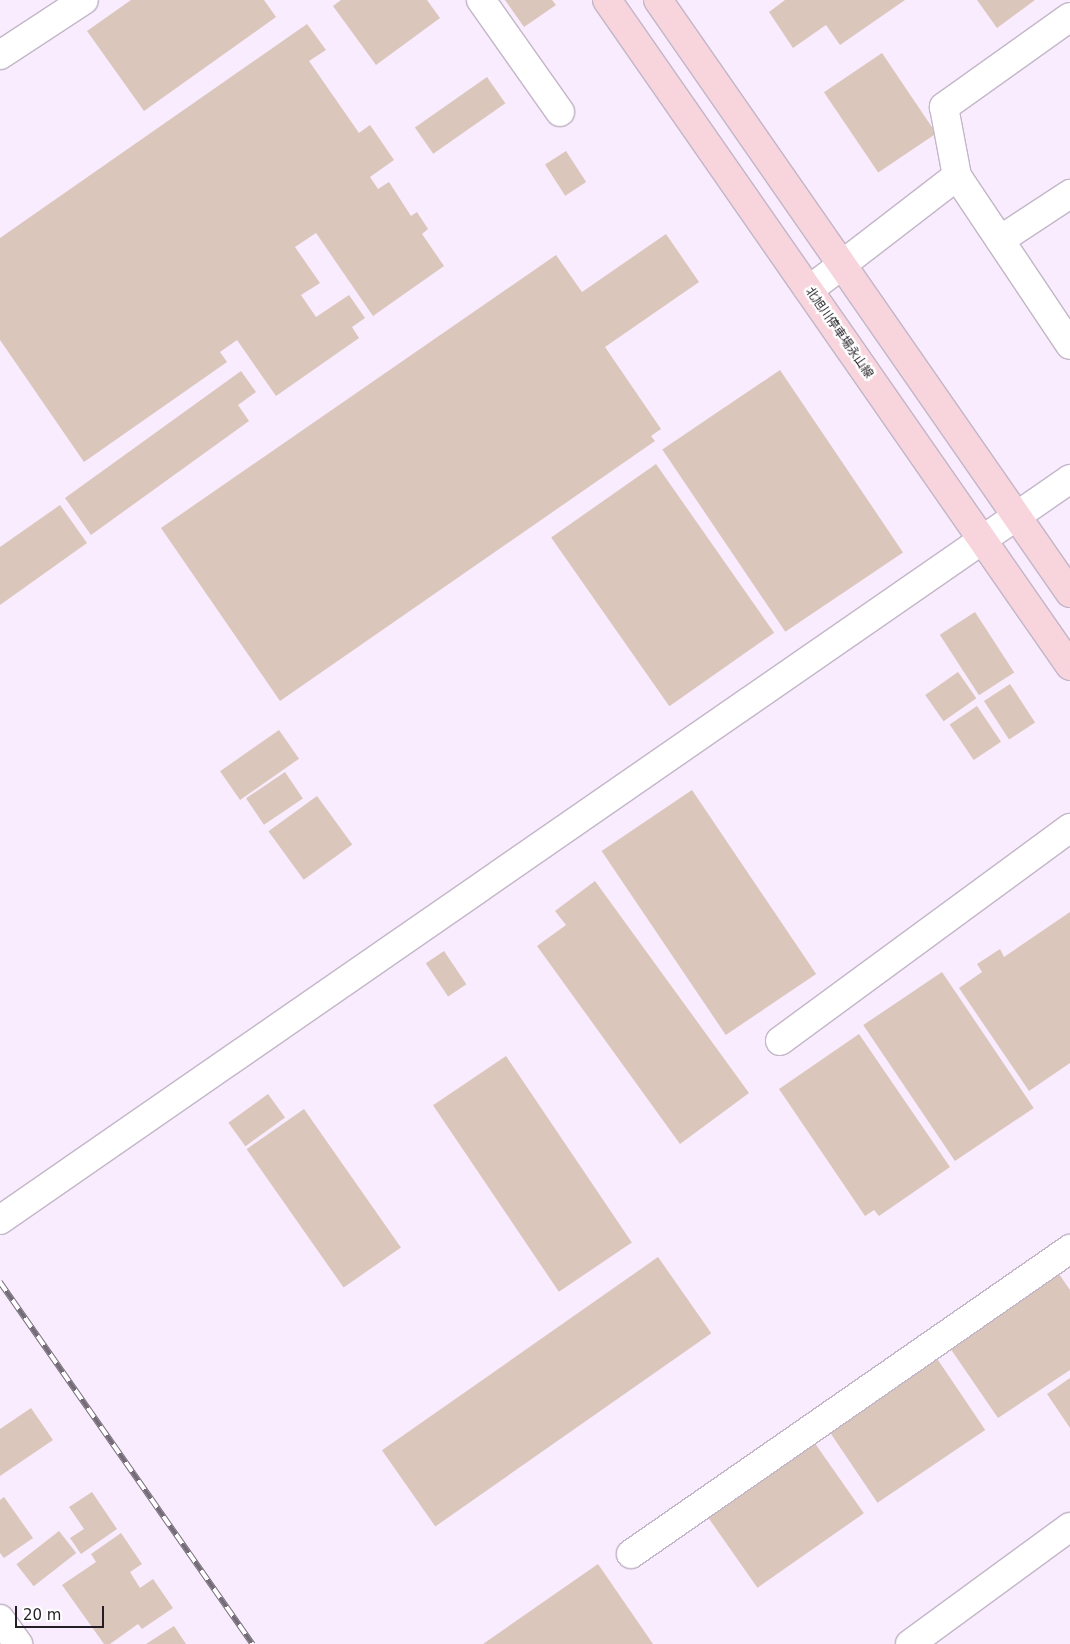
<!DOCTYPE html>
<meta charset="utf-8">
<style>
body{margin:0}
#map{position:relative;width:1070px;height:1644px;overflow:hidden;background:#f9ecfe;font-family:"DejaVu Sans","Noto Sans JP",sans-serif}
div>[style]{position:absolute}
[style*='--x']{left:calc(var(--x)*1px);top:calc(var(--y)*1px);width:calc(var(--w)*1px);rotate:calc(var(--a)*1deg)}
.building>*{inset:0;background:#dac6bb;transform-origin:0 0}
.roads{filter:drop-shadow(1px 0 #c2b6c7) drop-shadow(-1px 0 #c2b6c7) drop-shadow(0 1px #c2b6c7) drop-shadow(0 -1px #c2b6c7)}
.minor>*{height:28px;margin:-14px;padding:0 14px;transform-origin:14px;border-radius:14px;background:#fff}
.major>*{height:28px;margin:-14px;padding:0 14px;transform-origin:14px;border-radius:14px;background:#f8d4dd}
.rail>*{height:5.5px;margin-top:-2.75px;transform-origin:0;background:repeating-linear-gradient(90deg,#fff 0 11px,#746c77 0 22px);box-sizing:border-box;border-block:1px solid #746c77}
span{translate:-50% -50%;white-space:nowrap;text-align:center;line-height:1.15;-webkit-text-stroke:4.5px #fff;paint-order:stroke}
.street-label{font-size:12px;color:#231f25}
.scale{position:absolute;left:15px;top:1606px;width:89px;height:22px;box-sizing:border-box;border:2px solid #231f25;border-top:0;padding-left:6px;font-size:15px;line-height:18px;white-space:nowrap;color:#231f25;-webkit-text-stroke:4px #fff;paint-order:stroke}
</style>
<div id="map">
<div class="building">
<div style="clip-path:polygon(131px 0,264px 0,276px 17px,144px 111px,87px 31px)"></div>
<div style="clip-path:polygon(341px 0,427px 0,440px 18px,376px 65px,333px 6px)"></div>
<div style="clip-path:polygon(505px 0,552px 0,556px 5px,524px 27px)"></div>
<div style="clip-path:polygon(785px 0,905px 0,840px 45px,826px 25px,793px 48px,769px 12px)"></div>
<div style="clip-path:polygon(977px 0,1035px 0,997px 28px)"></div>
<div style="clip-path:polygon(307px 24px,326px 50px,309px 61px,359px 133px,370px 125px,394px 160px,370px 177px,378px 189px,389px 182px,411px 216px,417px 212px,428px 229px,422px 234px,444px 266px,373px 316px,316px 233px,295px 247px,320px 283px,301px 295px,316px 317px,349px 295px,365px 318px,352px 327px,359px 338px,276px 396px,237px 340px,220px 352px,227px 362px,84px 462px,0 340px,0 238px)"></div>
<div style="left:882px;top:53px;width:97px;height:70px;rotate:56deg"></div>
<div style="left:487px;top:77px;width:32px;height:88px;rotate:55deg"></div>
<div style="left:566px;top:151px;width:37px;height:25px;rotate:57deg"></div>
<div style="clip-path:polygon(666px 234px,699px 282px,605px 347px,661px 429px,651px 436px,655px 441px,280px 701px,161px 528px,556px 255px,582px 292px)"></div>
<div style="left:780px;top:370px;width:220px;height:142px;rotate:56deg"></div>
<div style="clip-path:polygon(241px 371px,256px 392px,238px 405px,249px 421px,91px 535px,65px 498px)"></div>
<div style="left:656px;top:464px;width:206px;height:128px;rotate:55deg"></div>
<div style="clip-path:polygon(60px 505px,87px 543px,0 605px,0 547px)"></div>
<div style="left:975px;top:612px;width:72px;height:42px;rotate:57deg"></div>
<div style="left:958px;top:672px;width:32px;height:40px;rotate:55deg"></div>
<div style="left:1010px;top:684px;width:46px;height:31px;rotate:57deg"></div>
<div style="left:977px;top:706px;width:43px;height:33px;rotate:56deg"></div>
<div style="left:279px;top:730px;width:35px;height:72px;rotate:55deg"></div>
<div style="left:285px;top:772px;width:32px;height:47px;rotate:56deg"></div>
<div style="left:692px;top:790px;width:222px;height:109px;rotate:56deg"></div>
<div style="left:317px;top:796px;width:60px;height:60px;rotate:54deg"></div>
<div style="clip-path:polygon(595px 881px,749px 1093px,680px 1144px,537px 946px,566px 925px,555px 911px)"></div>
<div style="clip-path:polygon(1070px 912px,1070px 1063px,1029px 1091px,959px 988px,982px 972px,977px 964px,1000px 949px,1004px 957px)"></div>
<div style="left:444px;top:951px;width:40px;height:22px;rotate:56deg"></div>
<div style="left:942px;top:972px;width:164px;height:95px;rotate:56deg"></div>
<div style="clip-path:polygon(859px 1034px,950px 1167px,879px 1216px,874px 1210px,865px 1216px,779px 1089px)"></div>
<div style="left:506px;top:1056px;width:225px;height:88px;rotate:56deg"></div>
<div style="left:268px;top:1094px;width:29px;height:49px;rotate:54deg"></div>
<div style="left:304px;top:1109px;width:169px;height:70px;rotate:55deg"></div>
<div style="left:658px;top:1257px;width:93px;height:337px;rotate:55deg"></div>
<div style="clip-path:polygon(1059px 1274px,1070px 1290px,1070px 1370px,998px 1418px,950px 1348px)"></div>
<div style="left:936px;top:1357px;width:88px;height:130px;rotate:56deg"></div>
<div style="clip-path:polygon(1070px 1378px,1070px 1428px,1047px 1394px)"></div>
<div style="clip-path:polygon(31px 1408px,53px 1440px,0 1476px,0 1429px)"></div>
<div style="left:814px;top:1442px;width:87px;height:130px;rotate:55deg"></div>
<div style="clip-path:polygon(92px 1492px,117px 1529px,81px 1554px,70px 1538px,84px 1529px,69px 1507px)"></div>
<div style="clip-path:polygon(4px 1497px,33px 1538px,4px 1558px,0 1553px,0 1500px)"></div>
<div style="left:59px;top:1531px;width:28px;height:54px;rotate:52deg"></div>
<div style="clip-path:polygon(121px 1533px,142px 1564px,130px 1572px,140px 1588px,153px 1579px,173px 1608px,142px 1629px,138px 1624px,110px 1644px,104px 1644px,62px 1585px,96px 1562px,91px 1554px)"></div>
<div style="clip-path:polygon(598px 1564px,653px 1644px,483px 1644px)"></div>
<div style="clip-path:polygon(174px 1626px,186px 1644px,146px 1644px)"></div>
</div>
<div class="roads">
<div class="minor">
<div style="--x:481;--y:0;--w:137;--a:54.8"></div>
<div style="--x:1070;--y:17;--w:155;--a:144.5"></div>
<div style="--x:944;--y:107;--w:70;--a:79.3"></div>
<div style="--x:957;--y:176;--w:203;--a:56.2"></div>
<div style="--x:0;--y:55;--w:100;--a:-33.2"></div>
<div style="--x:1000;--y:240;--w:84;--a:-33.3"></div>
<div style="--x:809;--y:290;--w:187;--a:-37.6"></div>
<div style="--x:780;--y:1041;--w:360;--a:-36.3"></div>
<div style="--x:0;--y:1220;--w:1302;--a:-34.7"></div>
<div style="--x:631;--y:1554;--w:535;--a:-34.79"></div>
<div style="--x:0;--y:1619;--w:31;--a:54"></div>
<div style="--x:910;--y:1644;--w:198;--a:-36.2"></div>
</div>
<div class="major">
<div style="--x:607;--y:0;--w:811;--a:55.19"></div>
<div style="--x:658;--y:0;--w:722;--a:55.21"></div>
</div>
</div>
<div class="rail">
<div style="--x:0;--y:1282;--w:442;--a:55.1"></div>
</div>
<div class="street-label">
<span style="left:839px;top:333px;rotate:55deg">北旭川停車場永山線</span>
</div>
<div class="scale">20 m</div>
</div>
